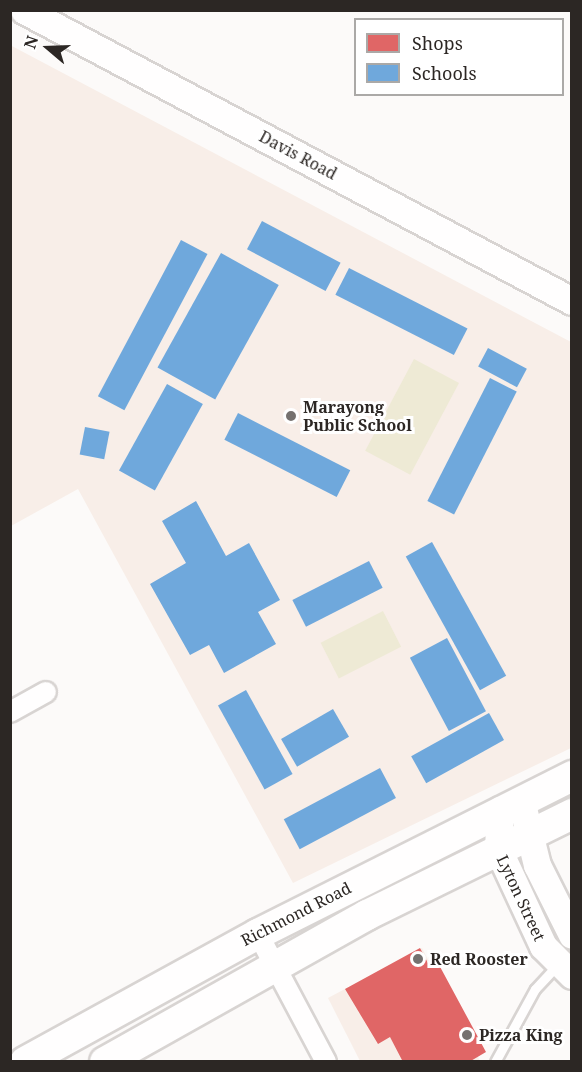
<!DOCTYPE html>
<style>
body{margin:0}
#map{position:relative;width:582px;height:1072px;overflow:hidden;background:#fcfaf9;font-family:"Noto Serif",serif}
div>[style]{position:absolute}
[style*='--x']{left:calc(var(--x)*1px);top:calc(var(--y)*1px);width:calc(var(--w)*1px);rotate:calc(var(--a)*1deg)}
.built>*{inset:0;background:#f8eee8}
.green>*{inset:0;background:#eeead5;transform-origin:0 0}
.shops>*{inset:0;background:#e06666}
.schools>*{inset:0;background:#6fa8dc;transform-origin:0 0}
.roads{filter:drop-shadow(2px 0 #d8d4d2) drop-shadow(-2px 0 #d8d4d2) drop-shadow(0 2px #d8d4d2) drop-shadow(0 -2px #d8d4d2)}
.lane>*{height:9px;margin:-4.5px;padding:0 4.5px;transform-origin:4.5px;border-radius:4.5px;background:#fffefe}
.street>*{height:20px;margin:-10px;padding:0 10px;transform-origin:10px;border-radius:10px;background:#fffefe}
.secondary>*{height:27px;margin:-13.5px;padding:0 13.5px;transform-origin:13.5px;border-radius:13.5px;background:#fffefe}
.primary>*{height:30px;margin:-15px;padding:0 15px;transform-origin:15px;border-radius:15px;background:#fffefe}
.dots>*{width:16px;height:16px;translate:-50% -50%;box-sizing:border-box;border:3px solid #fff;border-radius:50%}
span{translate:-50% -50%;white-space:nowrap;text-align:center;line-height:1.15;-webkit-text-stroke:6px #fff;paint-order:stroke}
.street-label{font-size:16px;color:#2c2724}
.poi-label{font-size:16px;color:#2c2724;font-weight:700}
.left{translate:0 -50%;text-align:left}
.frame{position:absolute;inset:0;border:12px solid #2c2724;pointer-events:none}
.legend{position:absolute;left:354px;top:18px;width:210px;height:78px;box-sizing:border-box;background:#fff;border:2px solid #aba9a7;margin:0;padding:8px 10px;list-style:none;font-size:18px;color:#2c2724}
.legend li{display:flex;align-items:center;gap:12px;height:30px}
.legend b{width:30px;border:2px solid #aba9a7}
.north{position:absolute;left:18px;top:18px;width:60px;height:60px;-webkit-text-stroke:4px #fff;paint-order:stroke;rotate:289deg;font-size:16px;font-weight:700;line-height:24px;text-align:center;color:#2c2724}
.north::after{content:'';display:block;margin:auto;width:21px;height:27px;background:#2c2724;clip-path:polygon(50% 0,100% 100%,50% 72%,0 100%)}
</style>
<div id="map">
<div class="built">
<div style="clip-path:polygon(10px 45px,571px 342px,571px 748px,293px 883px,78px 489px,11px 526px)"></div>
<div style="clip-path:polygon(422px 948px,480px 1061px,360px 1061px,328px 998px)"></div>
</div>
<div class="green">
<div style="left:414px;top:359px;width:51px;height:104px;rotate:28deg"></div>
<div style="left:383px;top:611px;width:40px;height:70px;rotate:63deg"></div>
</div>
<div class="shops">
<div style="clip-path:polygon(420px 948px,430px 967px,438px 963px,486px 1052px,469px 1062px,403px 1062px,390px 1037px,378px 1044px,345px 989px)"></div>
</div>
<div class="schools">
<div style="left:262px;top:221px;width:89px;height:32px;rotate:28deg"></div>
<div style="left:181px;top:240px;width:30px;height:177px;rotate:28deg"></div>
<div style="left:221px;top:253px;width:66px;height:131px;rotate:29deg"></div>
<div style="left:349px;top:268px;width:133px;height:30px;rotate:27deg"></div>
<div style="left:488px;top:348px;width:44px;height:21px;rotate:28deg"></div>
<div style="left:490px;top:378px;width:30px;height:138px;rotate:27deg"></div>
<div style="left:167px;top:384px;width:41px;height:99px;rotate:29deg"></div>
<div style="left:238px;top:413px;width:126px;height:30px;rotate:27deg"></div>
<div style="left:85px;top:427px;width:25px;height:28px;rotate:11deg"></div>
<div style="clip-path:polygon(196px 501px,226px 556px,249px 543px,280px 600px,258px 612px,276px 644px,224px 673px,209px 645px,190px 655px,150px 584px,186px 563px,162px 521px)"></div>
<div style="left:432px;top:542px;width:153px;height:30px;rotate:61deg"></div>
<div style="left:369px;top:561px;width:30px;height:86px;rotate:63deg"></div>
<div style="left:447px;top:638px;width:83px;height:42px;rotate:62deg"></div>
<div style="left:246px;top:690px;width:96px;height:32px;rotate:61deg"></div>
<div style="left:333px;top:709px;width:32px;height:60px;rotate:60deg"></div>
<div style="left:489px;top:713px;width:31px;height:89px;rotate:61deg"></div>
<div style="left:380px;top:768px;width:34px;height:109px;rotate:62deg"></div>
</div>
<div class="roads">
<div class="lane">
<div style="--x:495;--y:1062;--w:83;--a:-61.3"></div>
<div style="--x:535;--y:989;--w:34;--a:-47"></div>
</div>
<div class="street">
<div style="--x:10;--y:712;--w:41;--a:-29.1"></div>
<div style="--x:258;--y:934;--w:145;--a:62"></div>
</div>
<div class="secondary">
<div style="--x:24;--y:10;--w:620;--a:27.97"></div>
<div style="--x:521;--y:800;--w:67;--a:76.2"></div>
<div style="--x:537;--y:865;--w:78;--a:63.4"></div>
<div style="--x:500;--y:810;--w:39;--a:93"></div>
<div style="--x:498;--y:849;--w:107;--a:65.1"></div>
<div style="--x:543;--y:946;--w:41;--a:45"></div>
</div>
<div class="primary">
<div style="--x:25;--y:1062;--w:266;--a:-28.8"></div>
<div style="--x:258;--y:934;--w:352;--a:-26.7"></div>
<div style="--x:105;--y:1062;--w:300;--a:-29.3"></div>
<div style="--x:367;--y:915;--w:229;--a:-26.2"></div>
</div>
</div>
<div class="dots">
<div style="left:291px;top:416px;background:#75716f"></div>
<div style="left:418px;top:959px;background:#75716f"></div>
<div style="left:467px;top:1035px;background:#75716f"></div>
</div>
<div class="street-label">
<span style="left:298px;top:155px;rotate:28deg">Davis Road</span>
<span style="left:521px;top:898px;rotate:65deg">Lyton Street</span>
<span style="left:296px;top:914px;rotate:-27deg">Richmond Road</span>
</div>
<div class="poi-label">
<span class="left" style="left:303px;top:416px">Marayong<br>Public School</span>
<span class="left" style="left:430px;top:959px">Red Rooster</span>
<span class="left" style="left:479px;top:1035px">Pizza King</span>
</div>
<div class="frame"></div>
<ul class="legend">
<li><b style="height:16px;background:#e06666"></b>Shops</li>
<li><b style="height:16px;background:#6fa8dc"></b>Schools</li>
</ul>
<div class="north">N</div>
</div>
